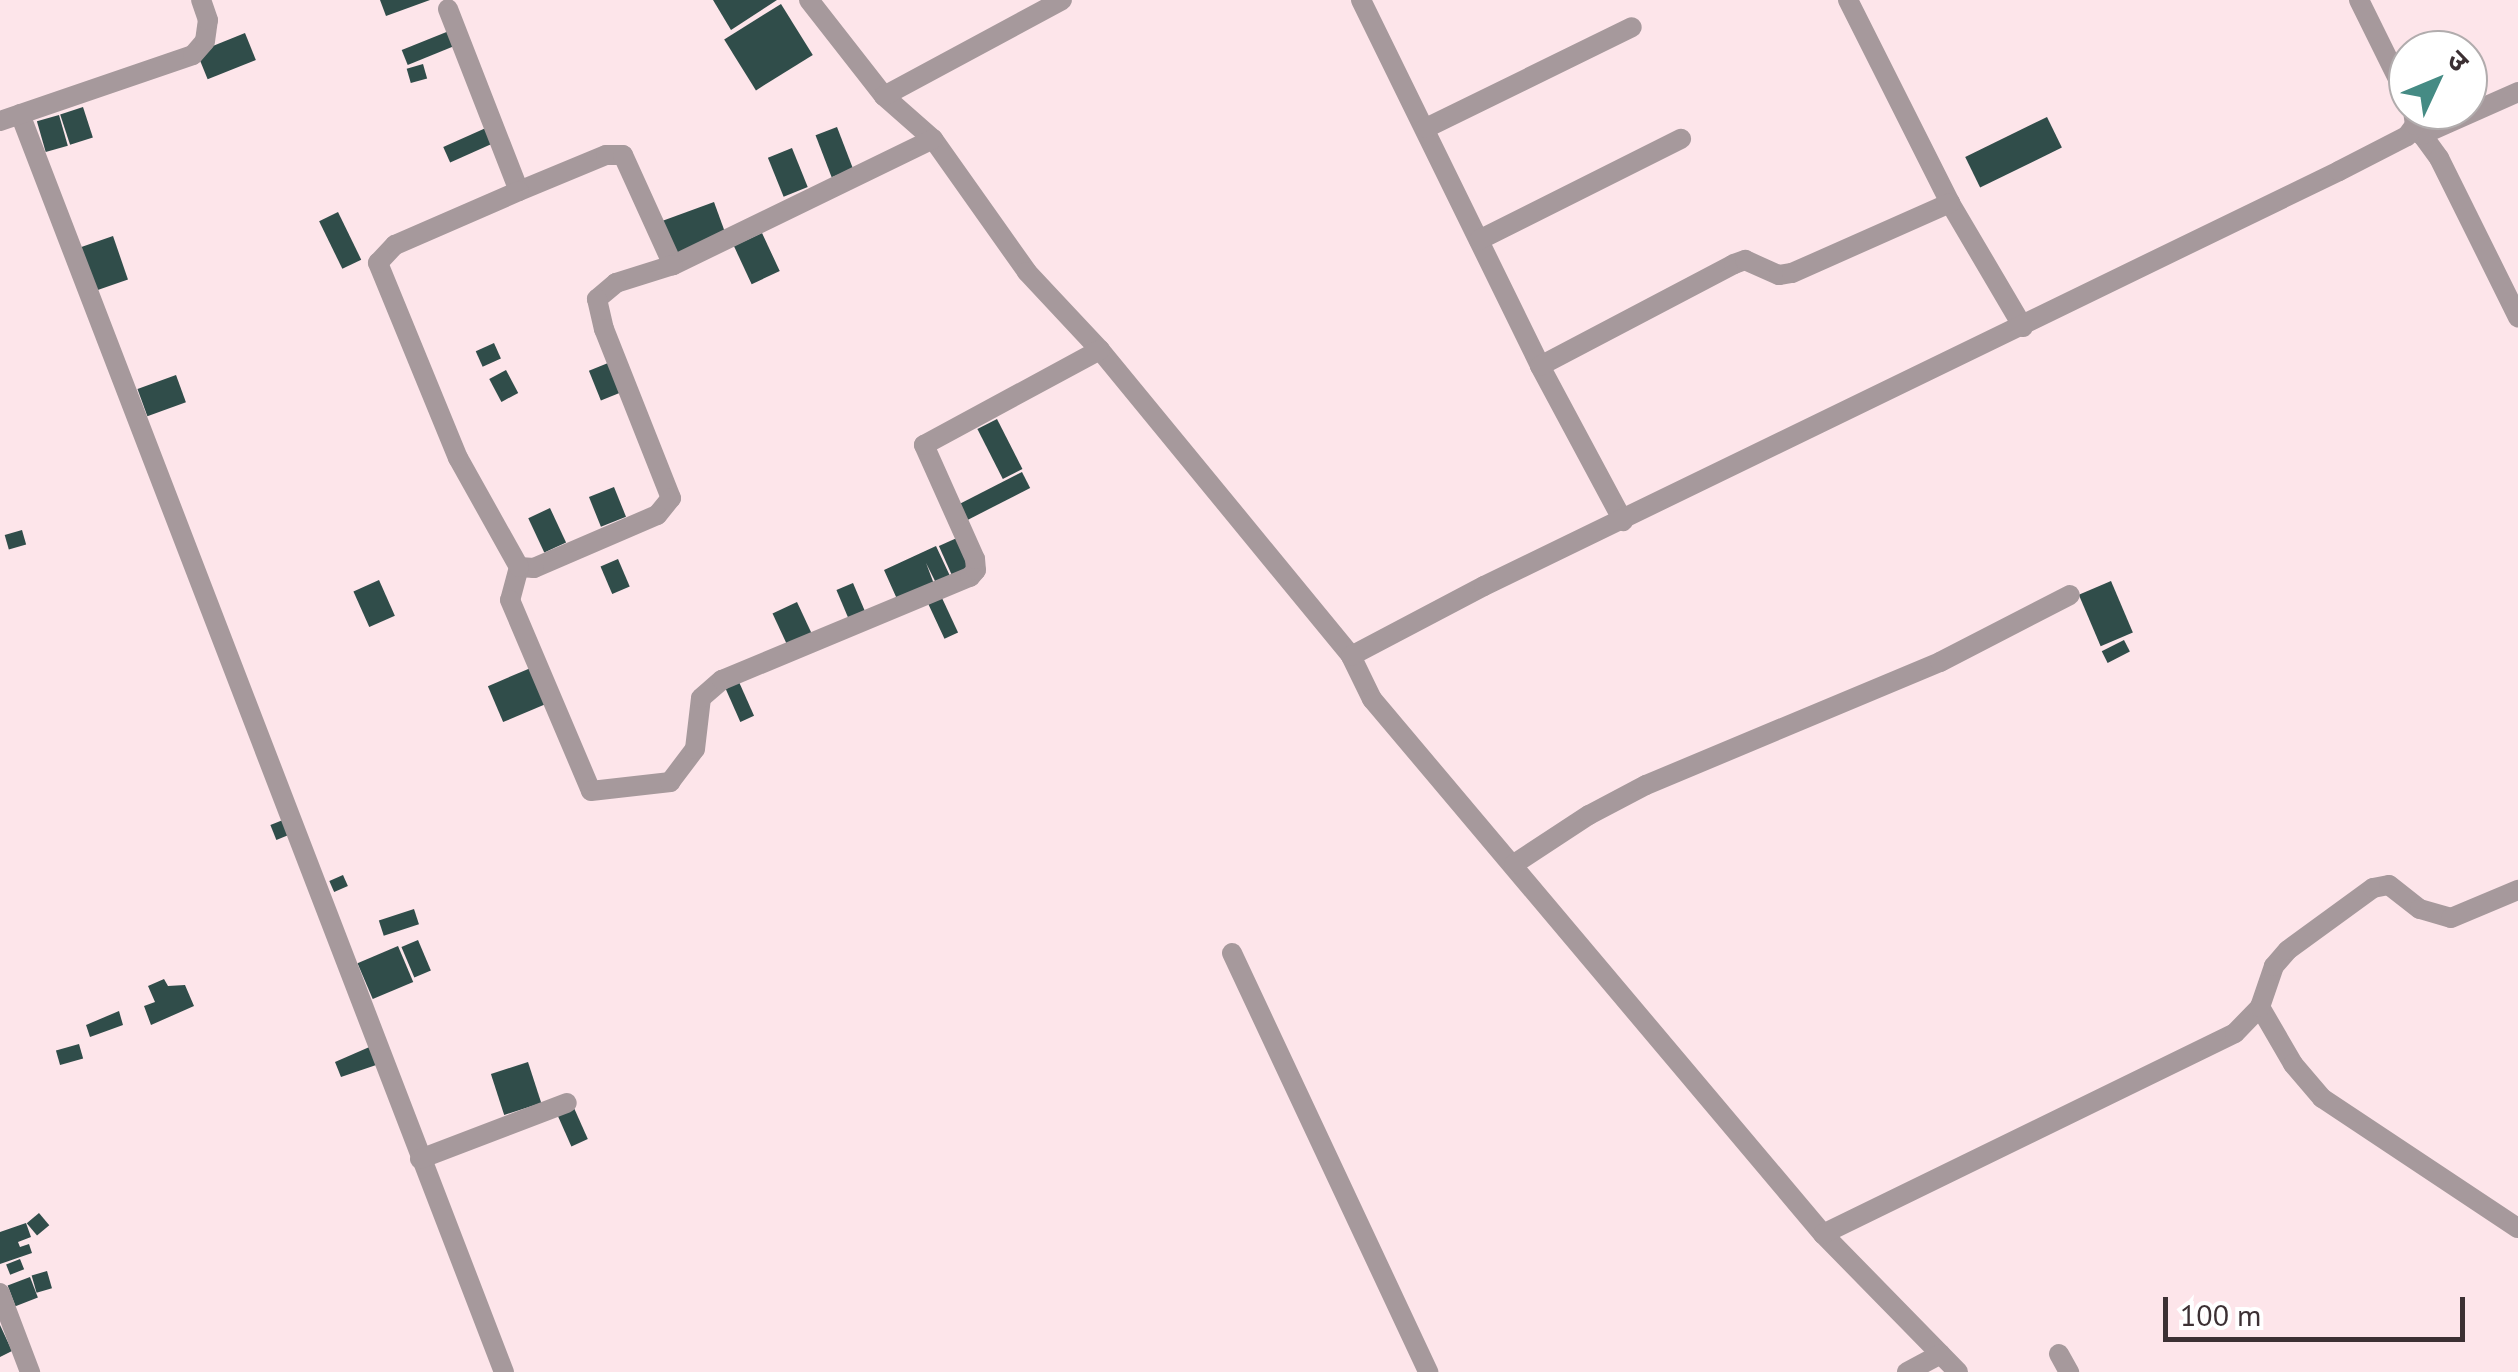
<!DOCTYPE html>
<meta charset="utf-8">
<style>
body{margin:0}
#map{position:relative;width:2518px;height:1372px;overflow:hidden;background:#fde5ea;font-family:"PT Sans","Noto Sans Devanagari",sans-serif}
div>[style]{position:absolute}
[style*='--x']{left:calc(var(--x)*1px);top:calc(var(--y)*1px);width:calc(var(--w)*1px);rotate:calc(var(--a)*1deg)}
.building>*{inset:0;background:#304d4a;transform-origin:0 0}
.minor>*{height:20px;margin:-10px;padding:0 10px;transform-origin:10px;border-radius:10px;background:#a6999c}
span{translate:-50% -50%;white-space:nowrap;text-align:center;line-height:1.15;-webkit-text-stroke:10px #fff;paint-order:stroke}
.north{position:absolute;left:2388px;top:30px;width:100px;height:100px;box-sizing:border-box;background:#fff;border:2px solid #b1acad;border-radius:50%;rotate:46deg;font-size:28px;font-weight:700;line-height:40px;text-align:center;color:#3c3033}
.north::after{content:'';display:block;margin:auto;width:35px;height:45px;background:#458b84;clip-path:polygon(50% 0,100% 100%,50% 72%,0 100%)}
.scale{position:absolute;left:2163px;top:1297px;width:302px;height:45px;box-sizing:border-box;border:5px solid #3c3033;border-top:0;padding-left:12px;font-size:30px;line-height:35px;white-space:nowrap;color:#3c3033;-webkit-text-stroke:8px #fff;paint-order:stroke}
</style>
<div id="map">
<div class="building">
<div style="clip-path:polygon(380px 0,430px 0,386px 16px)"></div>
<div style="clip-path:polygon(713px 0,777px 0,731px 30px)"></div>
<div style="left:781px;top:4px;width:60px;height:67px;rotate:58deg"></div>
<div style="left:449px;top:31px;width:16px;height:51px;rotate:68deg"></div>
<div style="left:245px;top:33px;width:29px;height:52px;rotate:68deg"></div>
<div style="left:423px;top:64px;width:15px;height:17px;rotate:74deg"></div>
<div style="left:83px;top:107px;width:32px;height:24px;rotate:72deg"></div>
<div style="left:59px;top:115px;width:32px;height:23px;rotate:74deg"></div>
<div style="left:2047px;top:117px;width:34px;height:91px;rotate:64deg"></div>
<div style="left:488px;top:127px;width:17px;height:49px;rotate:66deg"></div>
<div style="left:837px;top:127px;width:45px;height:23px;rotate:69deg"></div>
<div style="left:792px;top:148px;width:42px;height:26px;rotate:68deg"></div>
<div style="left:714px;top:202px;width:37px;height:56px;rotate:70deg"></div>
<div style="left:338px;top:212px;width:53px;height:21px;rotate:64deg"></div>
<div style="left:762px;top:233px;width:42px;height:31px;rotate:65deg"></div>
<div style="left:113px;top:236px;width:46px;height:35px;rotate:71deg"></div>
<div style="left:494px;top:343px;width:17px;height:20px;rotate:66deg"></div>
<div style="left:613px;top:361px;width:32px;height:26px;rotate:68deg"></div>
<div style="left:506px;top:370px;width:26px;height:19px;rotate:62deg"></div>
<div style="left:176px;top:375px;width:29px;height:41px;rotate:70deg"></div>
<div style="left:997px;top:419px;width:56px;height:22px;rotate:63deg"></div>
<div style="left:1022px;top:472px;width:18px;height:73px;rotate:63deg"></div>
<div style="left:614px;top:487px;width:32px;height:27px;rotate:68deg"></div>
<div style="left:550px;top:508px;width:38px;height:24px;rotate:65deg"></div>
<div style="left:22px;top:530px;width:15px;height:18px;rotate:74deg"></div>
<div style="left:959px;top:537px;width:35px;height:22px;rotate:66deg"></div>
<div style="clip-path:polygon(936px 546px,950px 576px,936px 583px,926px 563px,934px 584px,897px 599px,884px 570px)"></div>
<div style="left:618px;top:559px;width:30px;height:19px;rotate:67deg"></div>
<div style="left:379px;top:580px;width:39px;height:28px;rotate:66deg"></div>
<div style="left:2111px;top:581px;width:56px;height:35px;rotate:67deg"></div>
<div style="left:853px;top:583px;width:33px;height:18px;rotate:67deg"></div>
<div style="left:942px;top:598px;width:38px;height:15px;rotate:65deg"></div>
<div style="left:797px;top:602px;width:35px;height:27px;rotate:65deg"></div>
<div style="left:2124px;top:640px;width:13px;height:25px;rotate:63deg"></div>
<div style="left:533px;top:667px;width:39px;height:49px;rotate:67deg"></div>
<div style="left:739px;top:682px;width:37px;height:15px;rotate:66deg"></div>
<div style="left:288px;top:818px;width:16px;height:19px;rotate:68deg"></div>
<div style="left:343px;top:875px;width:12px;height:15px;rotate:66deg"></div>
<div style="left:414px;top:909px;width:16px;height:37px;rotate:72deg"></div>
<div style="left:418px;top:940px;width:33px;height:18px;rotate:67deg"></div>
<div style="left:398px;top:946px;width:39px;height:44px;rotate:67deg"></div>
<div style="clip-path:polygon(164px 979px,168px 986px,185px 985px,194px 1006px,151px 1025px,144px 1006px,155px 1002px,148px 986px)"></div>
<div style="clip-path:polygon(119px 1011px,123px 1025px,90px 1037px,86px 1025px)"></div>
<div style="left:79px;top:1044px;width:15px;height:24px;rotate:74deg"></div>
<div style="clip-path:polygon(374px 1045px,382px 1063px,341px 1077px,335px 1062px)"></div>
<div style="left:528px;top:1062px;width:43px;height:39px;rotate:72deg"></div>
<div style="left:574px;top:1108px;width:34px;height:18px;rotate:66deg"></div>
<div style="left:39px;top:1213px;width:16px;height:16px;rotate:50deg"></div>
<div style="clip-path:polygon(26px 1223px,31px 1237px,18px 1242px,20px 1247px,29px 1244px,32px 1253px,0 1264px,0 1232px)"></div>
<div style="left:20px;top:1259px;width:11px;height:15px;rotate:68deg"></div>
<div style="left:47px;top:1271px;width:18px;height:16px;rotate:74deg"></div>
<div style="left:30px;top:1277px;width:22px;height:24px;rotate:69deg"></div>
<div style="clip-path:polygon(0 1325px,12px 1351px,0 1357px)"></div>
</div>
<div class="minor">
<div style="--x:809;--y:0;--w:122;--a:52"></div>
<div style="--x:884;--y:96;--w:65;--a:41.3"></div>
<div style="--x:933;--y:139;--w:163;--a:54.7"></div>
<div style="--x:1027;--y:272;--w:107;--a:46.9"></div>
<div style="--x:1100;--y:350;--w:396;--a:50.6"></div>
<div style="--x:1351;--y:656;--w:48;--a:64"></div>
<div style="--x:1372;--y:699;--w:700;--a:49.87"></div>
<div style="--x:1823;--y:1234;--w:193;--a:45.6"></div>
<div style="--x:1361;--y:0;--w:407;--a:63.9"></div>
<div style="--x:1540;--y:366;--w:176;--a:61.8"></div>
<div style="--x:1848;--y:0;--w:227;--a:63.3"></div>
<div style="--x:1950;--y:203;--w:144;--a:59.5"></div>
<div style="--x:2359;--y:0;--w:110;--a:63.7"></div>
<div style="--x:448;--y:9;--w:195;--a:68.7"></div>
<div style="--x:519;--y:191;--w:94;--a:-22.5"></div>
<div style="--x:606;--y:155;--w:17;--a:0"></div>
<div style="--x:623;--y:155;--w:121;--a:65.6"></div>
<div style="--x:884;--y:96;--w:202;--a:-28.3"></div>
<div style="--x:20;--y:114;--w:1348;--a:68.96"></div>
<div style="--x:0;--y:121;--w:204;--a:-18.9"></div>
<div style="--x:193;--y:55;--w:18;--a:-49"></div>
<div style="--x:205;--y:41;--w:21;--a:-82"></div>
<div style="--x:208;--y:20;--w:21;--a:-109"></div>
<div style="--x:2415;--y:125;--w:41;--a:54"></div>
<div style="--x:2439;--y:158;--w:178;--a:63.6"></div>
<div style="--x:1426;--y:128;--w:229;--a:-26.1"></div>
<div style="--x:2421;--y:135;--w:106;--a:-23.9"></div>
<div style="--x:933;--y:139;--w:289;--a:154.1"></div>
<div style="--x:673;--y:265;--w:60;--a:162.5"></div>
<div style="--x:616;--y:283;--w:25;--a:140"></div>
<div style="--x:597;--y:299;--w:31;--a:77"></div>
<div style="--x:604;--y:329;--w:182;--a:68.4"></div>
<div style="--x:671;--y:498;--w:22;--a:129"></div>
<div style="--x:657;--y:515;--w:134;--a:156.7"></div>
<div style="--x:534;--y:568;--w:15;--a:-176"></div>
<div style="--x:519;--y:567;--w:34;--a:105"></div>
<div style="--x:510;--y:600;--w:207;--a:67"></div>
<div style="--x:591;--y:791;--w:80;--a:-6.5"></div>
<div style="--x:670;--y:782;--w:41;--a:-52.9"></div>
<div style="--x:695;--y:749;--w:51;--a:-83.3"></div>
<div style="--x:701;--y:698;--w:28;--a:-41"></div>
<div style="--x:722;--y:680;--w:269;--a:-22.6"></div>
<div style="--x:970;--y:577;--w:9;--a:-49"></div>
<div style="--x:976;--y:570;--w:11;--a:-95"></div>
<div style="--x:975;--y:559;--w:125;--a:-114.1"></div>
<div style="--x:924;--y:445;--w:200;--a:-28.4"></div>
<div style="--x:1479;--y:240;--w:226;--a:-26.6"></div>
<div style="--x:1540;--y:366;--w:219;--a:-27.7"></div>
<div style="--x:1734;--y:264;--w:12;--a:-20"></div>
<div style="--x:1745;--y:260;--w:37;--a:24"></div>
<div style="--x:1779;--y:275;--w:13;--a:-9"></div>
<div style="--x:1792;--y:273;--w:173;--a:-23.9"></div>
<div style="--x:519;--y:567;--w:125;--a:-119.2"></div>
<div style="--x:458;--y:458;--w:211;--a:-112.3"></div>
<div style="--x:378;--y:263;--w:25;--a:-47"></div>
<div style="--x:395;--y:245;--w:135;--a:-23.5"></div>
<div style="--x:1351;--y:656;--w:150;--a:-27.8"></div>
<div style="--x:1484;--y:586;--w:950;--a:-25.89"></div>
<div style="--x:2339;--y:171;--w:76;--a:-27.2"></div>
<div style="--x:2407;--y:136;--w:14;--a:-54"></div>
<div style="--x:2415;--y:125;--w:15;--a:-98"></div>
<div style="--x:1514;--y:864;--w:90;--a:-33.2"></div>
<div style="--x:1589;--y:815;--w:64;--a:-27.8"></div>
<div style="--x:1646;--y:785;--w:319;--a:-22.7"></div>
<div style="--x:1940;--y:662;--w:146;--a:-27.3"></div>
<div style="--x:1232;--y:953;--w:463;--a:64.9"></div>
<div style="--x:2260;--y:1007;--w:66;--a:59.9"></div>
<div style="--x:2293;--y:1064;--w:45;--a:49.5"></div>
<div style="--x:2322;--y:1098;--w:235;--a:33.6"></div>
<div style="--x:420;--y:1159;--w:157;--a:-20.9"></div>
<div style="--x:1823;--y:1234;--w:458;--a:-26"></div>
<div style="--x:2235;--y:1033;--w:36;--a:-46"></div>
<div style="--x:2260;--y:1007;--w:43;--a:-71.1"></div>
<div style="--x:2274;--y:966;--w:21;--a:-49"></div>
<div style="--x:2288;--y:950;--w:105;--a:-36.1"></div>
<div style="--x:2373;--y:888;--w:16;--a:-11"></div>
<div style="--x:2389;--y:885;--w:39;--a:38"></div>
<div style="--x:2420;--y:909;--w:32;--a:16"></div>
<div style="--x:2451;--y:918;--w:73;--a:-22.7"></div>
<div style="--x:0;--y:1293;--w:85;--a:69.2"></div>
<div style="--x:2059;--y:1354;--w:21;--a:61"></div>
<div style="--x:1907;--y:1372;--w:38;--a:-28"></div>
</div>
<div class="north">उ</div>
<div class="scale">100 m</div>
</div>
